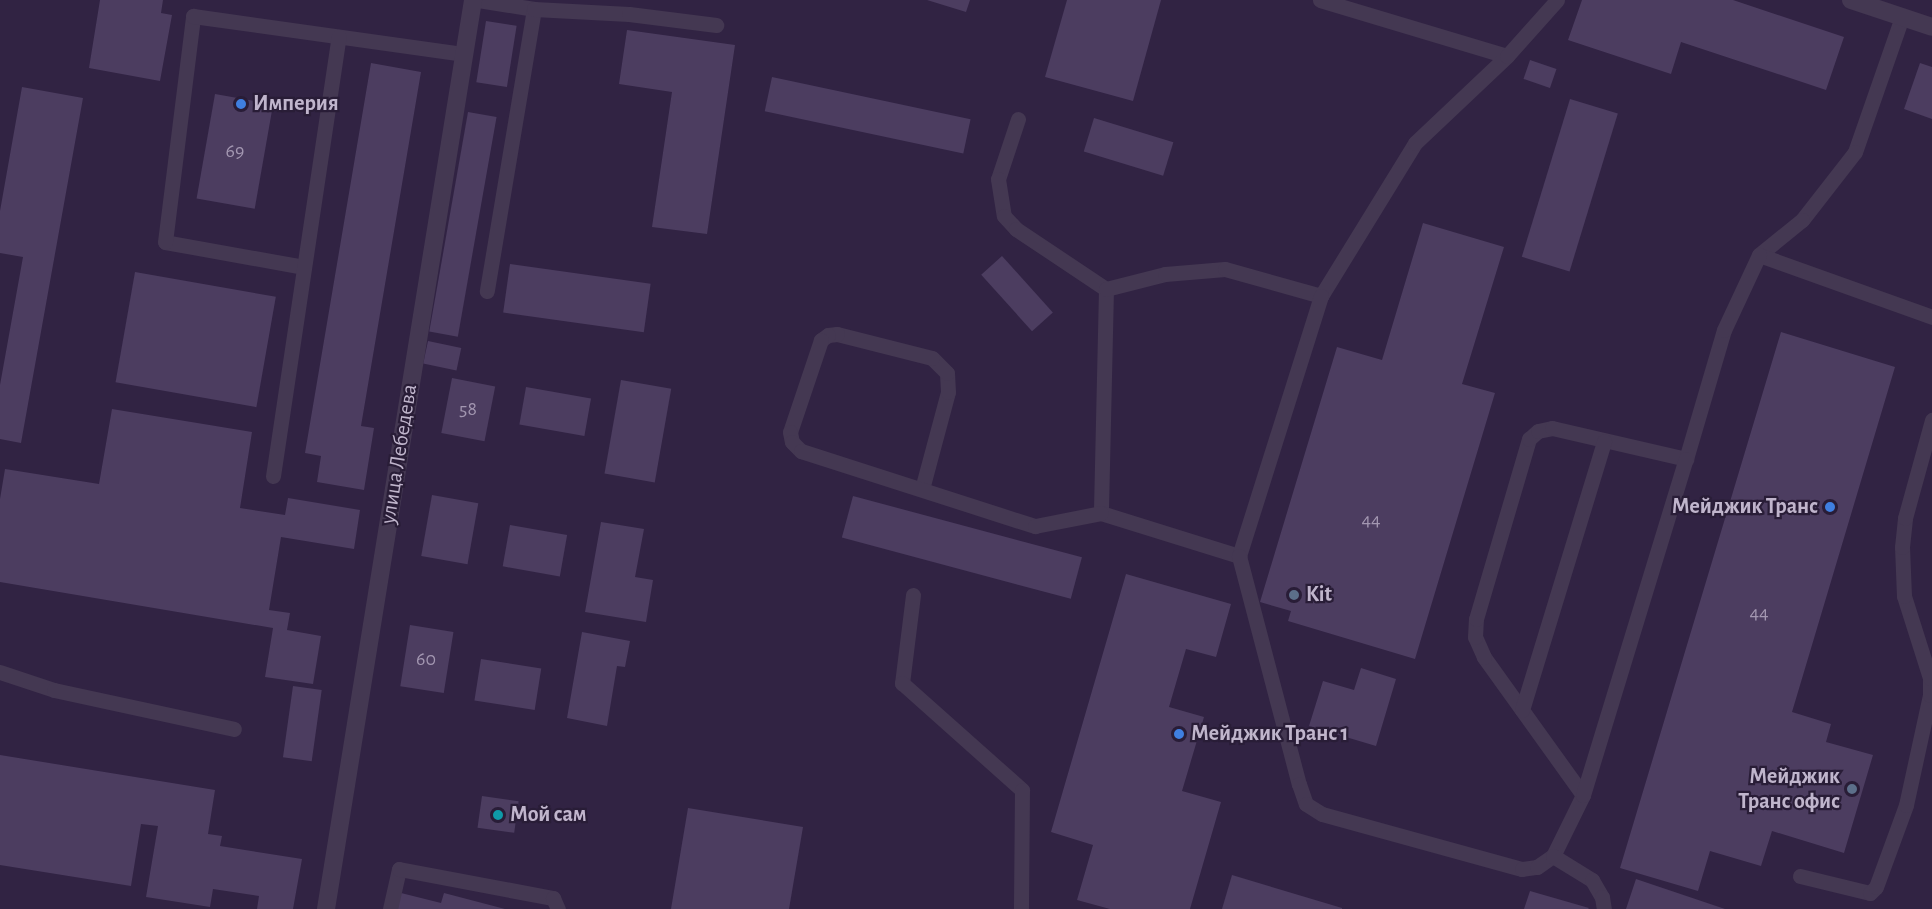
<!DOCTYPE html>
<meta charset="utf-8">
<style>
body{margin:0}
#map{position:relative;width:1932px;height:909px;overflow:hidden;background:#312343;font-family:"Alegreya Sans",sans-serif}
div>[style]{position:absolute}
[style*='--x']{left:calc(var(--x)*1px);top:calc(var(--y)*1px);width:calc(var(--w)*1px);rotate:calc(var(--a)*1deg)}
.building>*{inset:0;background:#4c3d60;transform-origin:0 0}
.service>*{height:15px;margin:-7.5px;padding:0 7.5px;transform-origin:7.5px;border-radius:7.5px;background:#443852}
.minor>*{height:18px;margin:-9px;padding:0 9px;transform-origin:9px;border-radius:9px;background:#443852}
.tertiary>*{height:18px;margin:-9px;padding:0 9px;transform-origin:9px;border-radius:9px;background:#443852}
.dots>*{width:16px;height:16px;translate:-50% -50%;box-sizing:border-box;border:3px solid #291d37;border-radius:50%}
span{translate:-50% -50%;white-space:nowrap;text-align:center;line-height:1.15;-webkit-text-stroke:4.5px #291d37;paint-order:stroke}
.number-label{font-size:20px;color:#a397b1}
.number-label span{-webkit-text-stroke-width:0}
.poi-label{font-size:22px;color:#c0b5cc;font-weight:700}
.left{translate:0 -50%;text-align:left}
.right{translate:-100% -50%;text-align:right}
.street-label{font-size:22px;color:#c0b5cc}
</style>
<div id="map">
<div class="building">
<div style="clip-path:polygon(100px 0,163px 0,161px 13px,172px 15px,160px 81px,89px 68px)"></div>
<div style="clip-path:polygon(927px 0,970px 0,966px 12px)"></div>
<div style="clip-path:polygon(1067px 0,1161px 0,1133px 101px,1045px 77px)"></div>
<div style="clip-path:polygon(1582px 0,1733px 0,1844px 37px,1826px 90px,1681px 42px,1671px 74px,1568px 40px)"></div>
<div style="left:486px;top:21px;width:31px;height:62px;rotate:9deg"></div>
<div style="clip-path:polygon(627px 30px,735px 45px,707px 234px,652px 227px,672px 92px,619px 84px)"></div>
<div style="left:1530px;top:60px;width:28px;height:20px;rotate:19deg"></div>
<div style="clip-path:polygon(371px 63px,421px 72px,361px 426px,374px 428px,364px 490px,317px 482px,321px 456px,305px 453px)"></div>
<div style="clip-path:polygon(1920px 63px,1932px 67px,1932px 119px,1904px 109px)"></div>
<div style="left:772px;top:77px;width:203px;height:35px;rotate:12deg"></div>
<div style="clip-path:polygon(22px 87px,83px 98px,21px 443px,0 439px,0 385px,23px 257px,0 253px,0 211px)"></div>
<div style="left:215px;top:94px;width:59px;height:106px;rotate:10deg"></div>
<div style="left:1570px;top:99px;width:50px;height:165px;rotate:17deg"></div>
<div style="left:468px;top:112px;width:29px;height:223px;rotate:10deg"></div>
<div style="left:1094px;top:118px;width:83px;height:35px;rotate:17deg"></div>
<div style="clip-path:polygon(1423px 223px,1504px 247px,1462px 384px,1495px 393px,1415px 659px,1288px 621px,1291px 611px,1260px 602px,1337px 347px,1382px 360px)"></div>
<div style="left:1002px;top:256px;width:76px;height:28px;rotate:48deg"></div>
<div style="left:510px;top:264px;width:142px;height:49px;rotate:8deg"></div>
<div style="left:135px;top:272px;width:143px;height:112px;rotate:10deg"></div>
<div style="clip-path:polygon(1781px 332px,1895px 367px,1792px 712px,1831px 724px,1826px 742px,1873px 755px,1844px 853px,1772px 831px,1761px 866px,1710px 851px,1698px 891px,1620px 868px)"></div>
<div style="left:428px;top:341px;width:34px;height:23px;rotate:12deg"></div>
<div style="left:452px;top:378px;width:44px;height:56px;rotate:11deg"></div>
<div style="left:621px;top:380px;width:51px;height:95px;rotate:10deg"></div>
<div style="left:526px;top:387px;width:66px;height:38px;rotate:10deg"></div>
<div style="clip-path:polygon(112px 409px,252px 432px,240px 508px,285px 515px,288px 498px,360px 510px,354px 549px,281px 537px,269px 610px,290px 613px,287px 630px,321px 636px,313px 684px,265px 677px,273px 628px,0 582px,0 499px,5px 469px,99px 484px)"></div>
<div style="left:432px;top:495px;width:47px;height:62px;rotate:10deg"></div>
<div style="left:853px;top:496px;width:237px;height:43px;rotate:15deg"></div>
<div style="clip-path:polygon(601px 522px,644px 529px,635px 577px,653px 580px,646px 622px,585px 612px)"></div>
<div style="left:510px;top:525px;width:58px;height:42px;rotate:10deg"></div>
<div style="clip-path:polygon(1126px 574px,1231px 604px,1216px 657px,1186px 649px,1169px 707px,1204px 717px,1182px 791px,1221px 802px,1190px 909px,1110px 909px,1077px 900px,1093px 845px,1051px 832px)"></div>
<div style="left:410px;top:625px;width:44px;height:62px;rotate:9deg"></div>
<div style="clip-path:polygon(582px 632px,630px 641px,625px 667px,617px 666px,607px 726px,567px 718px)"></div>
<div style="left:481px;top:659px;width:61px;height:42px;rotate:9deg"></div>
<div style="clip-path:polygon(1361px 668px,1396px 679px,1376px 746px,1309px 726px,1323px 681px,1354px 690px)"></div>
<div style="left:293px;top:686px;width:29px;height:72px;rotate:8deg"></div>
<div style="clip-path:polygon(0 755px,215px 790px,208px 834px,222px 836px,220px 846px,302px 859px,293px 909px,257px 909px,259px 896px,213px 889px,210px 907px,146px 897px,158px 826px,141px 824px,131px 886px,0 865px)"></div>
<div style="left:482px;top:796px;width:37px;height:32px;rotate:8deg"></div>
<div style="clip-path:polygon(688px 808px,803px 827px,789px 909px,671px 909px)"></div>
<div style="clip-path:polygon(1232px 875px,1342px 908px,1342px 909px,1222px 909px)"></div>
<div style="clip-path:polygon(1636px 879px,1725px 909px,1626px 909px)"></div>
<div style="clip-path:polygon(1530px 891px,1589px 908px,1588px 909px,1524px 909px)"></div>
<div style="clip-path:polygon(401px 893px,441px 903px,444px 893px,505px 909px,397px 909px)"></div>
</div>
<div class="service">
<div style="--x:478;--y:0;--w:57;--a:9.1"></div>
<div style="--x:534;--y:9;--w:286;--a:99.5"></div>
<div style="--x:1320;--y:0;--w:195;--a:16.7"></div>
<div style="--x:534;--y:9;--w:95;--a:3"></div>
<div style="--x:629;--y:14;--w:88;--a:7.2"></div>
<div style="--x:1902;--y:17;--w:143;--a:109.2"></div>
<div style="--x:1855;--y:152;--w:86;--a:127.9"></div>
<div style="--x:1802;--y:220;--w:55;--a:140.9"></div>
<div style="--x:1759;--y:255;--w:184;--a:19.7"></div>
<div style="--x:1018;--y:119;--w:63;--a:108.4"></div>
<div style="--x:998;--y:179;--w:37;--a:81"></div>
<div style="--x:1004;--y:216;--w:18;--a:47"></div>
<div style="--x:1016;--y:229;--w:108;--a:33.7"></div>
<div style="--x:1106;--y:289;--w:224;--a:91.3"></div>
<div style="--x:1101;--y:513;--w:145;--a:17.3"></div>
<div style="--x:304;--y:267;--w:141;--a:-169.8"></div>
<div style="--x:165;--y:242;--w:228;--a:-82.9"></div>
<div style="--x:193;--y:16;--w:274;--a:8"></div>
<div style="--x:1106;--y:289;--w:61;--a:-14.3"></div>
<div style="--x:1165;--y:274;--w:60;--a:-4.8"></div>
<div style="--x:1225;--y:269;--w:100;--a:15.7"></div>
<div style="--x:1321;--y:296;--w:180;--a:-58.4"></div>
<div style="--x:1415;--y:143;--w:127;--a:-43.4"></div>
<div style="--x:1507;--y:56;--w:75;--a:-48.2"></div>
<div style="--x:1321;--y:296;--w:273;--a:107.5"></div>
<div style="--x:1239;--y:556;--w:236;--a:75.3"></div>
<div style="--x:1299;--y:784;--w:21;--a:71"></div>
<div style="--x:1306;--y:804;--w:19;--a:32"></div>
<div style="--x:1322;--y:814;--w:207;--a:15.4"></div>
<div style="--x:1522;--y:869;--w:15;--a:-8"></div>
<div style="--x:1537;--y:867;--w:19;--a:-35"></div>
<div style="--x:1553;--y:856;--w:68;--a:-63.8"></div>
<div style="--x:1583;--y:795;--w:170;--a:-125.7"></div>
<div style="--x:1484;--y:657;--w:22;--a:-114"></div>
<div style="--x:1475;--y:637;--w:18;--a:-87"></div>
<div style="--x:1476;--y:619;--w:188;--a:-73.6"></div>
<div style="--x:1529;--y:439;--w:12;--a:-42"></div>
<div style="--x:1538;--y:431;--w:14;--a:-12"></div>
<div style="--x:1552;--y:428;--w:138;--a:13"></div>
<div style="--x:1686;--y:459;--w:134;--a:-73.6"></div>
<div style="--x:1724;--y:330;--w:83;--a:-65"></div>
<div style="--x:273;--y:476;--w:444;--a:-81.5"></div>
<div style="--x:922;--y:489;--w:100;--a:-75"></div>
<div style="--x:948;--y:392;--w:19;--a:-93"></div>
<div style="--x:947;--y:373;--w:21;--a:-135"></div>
<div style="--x:932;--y:358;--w:98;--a:-165.8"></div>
<div style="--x:837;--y:334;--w:9;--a:174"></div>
<div style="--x:828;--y:335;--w:9;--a:144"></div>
<div style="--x:821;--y:340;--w:97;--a:108.6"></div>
<div style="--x:790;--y:432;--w:10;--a:79"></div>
<div style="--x:792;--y:442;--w:13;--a:45"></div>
<div style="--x:801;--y:451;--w:246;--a:17.8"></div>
<div style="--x:1035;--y:526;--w:67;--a:-11.1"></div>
<div style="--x:913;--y:595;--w:89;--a:97.1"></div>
<div style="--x:902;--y:683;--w:161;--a:41.7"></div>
<div style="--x:1022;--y:790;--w:119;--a:90.5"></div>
<div style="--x:0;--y:672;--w:57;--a:18.4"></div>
<div style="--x:54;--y:690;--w:184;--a:12.2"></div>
<div style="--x:1522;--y:710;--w:281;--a:-73"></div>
<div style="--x:1583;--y:795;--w:351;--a:-73"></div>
<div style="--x:1553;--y:856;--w:46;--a:31.6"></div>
<div style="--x:1592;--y:880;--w:20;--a:60"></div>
<div style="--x:1602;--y:897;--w:12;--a:81"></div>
<div style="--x:1800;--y:876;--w:72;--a:13.7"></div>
<div style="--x:1870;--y:893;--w:8;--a:-45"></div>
<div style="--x:1876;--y:887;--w:87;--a:-69.9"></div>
<div style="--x:1906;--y:805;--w:113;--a:-77.7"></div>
<div style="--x:1930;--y:695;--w:17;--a:-90"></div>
<div style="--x:1930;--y:678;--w:86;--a:-107.6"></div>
<div style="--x:1904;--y:596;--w:49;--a:-92.3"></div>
<div style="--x:1902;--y:547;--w:29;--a:-84"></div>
<div style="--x:1905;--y:518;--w:102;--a:-74.6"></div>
<div style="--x:390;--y:909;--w:41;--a:-77.3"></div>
<div style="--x:399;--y:869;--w:157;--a:10.7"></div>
<div style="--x:553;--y:898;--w:12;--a:66"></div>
</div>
<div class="minor">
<div style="--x:326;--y:909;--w:921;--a:-80.81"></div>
</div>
<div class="tertiary">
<div style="--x:1851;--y:0;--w:85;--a:18.4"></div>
</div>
<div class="dots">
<div style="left:241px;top:104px;background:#3f7fe0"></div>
<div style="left:1830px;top:507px;background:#3f7fe0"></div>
<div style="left:1294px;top:595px;background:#5c6f8a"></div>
<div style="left:1179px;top:734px;background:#3f7fe0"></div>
<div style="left:1852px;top:789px;background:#5c6f8a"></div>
<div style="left:498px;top:815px;background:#0f9aa8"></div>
</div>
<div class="number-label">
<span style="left:235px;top:151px">69</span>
<span style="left:468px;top:409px">58</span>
<span style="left:1371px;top:520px">44</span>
<span style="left:1759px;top:613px">44</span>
<span style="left:426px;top:659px">60</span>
</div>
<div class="poi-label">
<span class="left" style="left:253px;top:104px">Империя</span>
<span class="right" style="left:1818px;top:507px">Мейджик Транс</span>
<span class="left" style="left:1306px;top:595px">Kit</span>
<span class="left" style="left:1191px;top:734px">Мейджик Транс 1</span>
<span class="right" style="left:1840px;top:789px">Мейджик<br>Транс офис</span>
<span class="left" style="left:510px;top:815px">Мой сам</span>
</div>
<div class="street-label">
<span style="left:399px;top:454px;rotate:-81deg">улица Лебедева</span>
</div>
</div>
